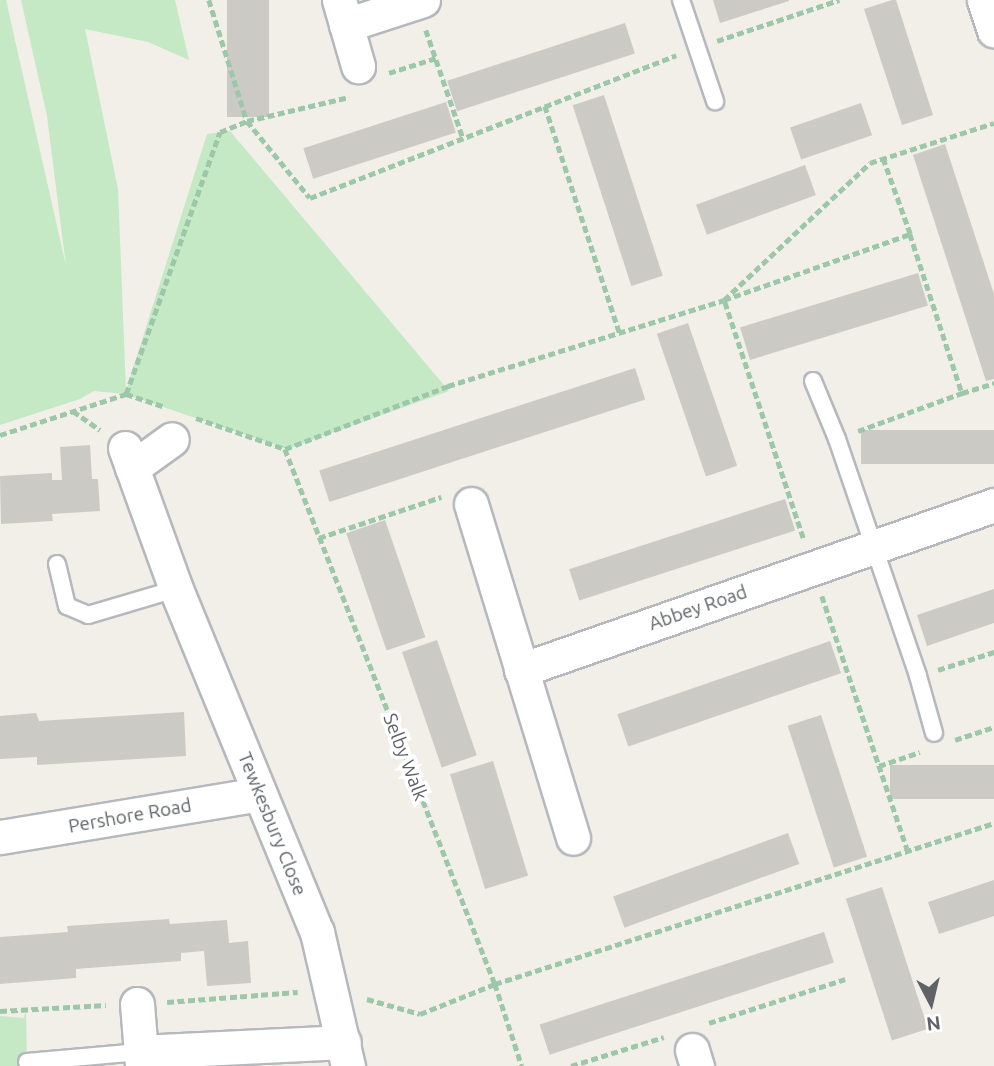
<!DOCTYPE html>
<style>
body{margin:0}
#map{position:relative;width:994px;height:1066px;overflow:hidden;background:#f1efe8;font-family:Ubuntu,sans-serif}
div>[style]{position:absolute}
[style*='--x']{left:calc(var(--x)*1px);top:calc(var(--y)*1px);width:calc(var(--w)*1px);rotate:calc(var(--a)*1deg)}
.green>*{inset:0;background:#c5e8c5}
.building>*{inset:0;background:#cccac5;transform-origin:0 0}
.path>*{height:4.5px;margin-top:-2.25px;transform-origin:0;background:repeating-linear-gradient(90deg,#9cc7a9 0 7px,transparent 0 10.5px)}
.roads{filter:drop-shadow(2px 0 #b5b8bc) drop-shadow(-2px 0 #b5b8bc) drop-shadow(0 2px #b5b8bc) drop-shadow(0 -2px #b5b8bc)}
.service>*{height:16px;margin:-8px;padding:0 8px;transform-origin:8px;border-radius:8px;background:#fff}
.minor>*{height:33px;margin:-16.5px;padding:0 16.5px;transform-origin:16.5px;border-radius:16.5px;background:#fff}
span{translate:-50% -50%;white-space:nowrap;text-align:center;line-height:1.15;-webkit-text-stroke:7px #fff;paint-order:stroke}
.street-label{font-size:19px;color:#5f6368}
.north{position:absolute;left:896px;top:968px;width:70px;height:70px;-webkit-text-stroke:5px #fff;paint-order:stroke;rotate:173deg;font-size:19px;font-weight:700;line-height:28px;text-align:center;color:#5f6368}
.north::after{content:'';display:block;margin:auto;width:24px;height:32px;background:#5f6368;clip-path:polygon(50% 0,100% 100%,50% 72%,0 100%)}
</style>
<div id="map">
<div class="green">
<div style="clip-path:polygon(0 0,6px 0,66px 266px,47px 116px,21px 0,175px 0,189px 60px,148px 42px,85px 29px,118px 189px,126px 391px,207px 134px,230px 131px,449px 391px,287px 449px,125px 394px,94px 391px,80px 399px,0 425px)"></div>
<div style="clip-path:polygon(26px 1009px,27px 1066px,0 1066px,0 1016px,24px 1018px)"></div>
</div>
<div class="building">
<div style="left:227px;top:0;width:42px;height:117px"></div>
<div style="clip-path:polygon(713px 0,789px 0,789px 1px,720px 23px)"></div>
<div style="clip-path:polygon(892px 0,896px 0,933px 115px,902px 125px,864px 9px)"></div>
<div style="left:625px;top:23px;width:32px;height:187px;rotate:72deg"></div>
<div style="left:604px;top:95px;width:190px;height:33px;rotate:72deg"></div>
<div style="left:446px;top:102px;width:32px;height:150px;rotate:72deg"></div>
<div style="left:861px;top:103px;width:34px;height:75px;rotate:71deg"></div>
<div style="clip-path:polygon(945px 144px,994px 294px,994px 379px,986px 381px,913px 155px)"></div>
<div style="left:805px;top:165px;width:32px;height:116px;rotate:70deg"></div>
<div style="left:918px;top:273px;width:34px;height:186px;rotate:73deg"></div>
<div style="left:688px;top:323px;width:151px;height:33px;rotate:71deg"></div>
<div style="left:635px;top:368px;width:33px;height:332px;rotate:72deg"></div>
<div style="left:994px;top:430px;width:34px;height:133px;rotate:90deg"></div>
<div style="clip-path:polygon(90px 445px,92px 479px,98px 479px,100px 511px,52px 514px,53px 521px,1px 524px,0 476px,52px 473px,52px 480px,62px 480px,60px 447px)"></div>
<div style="left:785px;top:499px;width:33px;height:227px;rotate:72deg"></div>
<div style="left:385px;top:520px;width:124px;height:41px;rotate:71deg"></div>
<div style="clip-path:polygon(994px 589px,994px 623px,927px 646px,917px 615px)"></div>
<div style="left:437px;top:640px;width:122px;height:37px;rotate:71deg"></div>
<div style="left:830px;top:641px;width:34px;height:225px;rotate:71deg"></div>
<div style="clip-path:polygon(184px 712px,186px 756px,37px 765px,37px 757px,0 759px,0 716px,36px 713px,39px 721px)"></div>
<div style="left:821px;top:715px;width:149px;height:35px;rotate:72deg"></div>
<div style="left:493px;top:761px;width:120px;height:45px;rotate:73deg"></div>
<div style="left:994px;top:765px;width:34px;height:104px;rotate:90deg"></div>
<div style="left:788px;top:833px;width:33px;height:186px;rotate:70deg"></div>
<div style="clip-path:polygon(994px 880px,994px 916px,939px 934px,928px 902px)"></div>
<div style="left:882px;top:887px;width:149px;height:38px;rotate:72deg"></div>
<div style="clip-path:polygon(169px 919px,170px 924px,227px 920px,229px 943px,248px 941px,251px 983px,207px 986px,204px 951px,181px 953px,181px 961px,76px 969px,76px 978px,0 984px,0 937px,68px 932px,67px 926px)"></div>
<div style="left:824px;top:932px;width:32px;height:299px;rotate:72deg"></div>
</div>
<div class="path">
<div style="--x:209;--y:0;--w:127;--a:72.6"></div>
<div style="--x:247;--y:121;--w:99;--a:50.7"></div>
<div style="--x:310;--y:198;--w:393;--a:-21.3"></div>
<div style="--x:426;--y:30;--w:114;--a:71.1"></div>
<div style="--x:717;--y:41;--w:129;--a:-18.6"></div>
<div style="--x:389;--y:73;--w:49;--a:-17.7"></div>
<div style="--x:545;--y:106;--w:240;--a:71.8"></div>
<div style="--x:910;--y:234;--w:167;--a:71.9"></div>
<div style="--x:962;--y:393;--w:34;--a:-17"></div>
<div style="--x:126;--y:394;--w:278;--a:-70.3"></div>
<div style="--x:220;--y:132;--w:29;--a:-22"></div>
<div style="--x:247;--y:121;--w:105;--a:-13.2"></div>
<div style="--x:73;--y:411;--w:33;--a:35"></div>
<div style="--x:196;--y:418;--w:94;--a:19.2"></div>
<div style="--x:285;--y:449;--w:175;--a:-21.1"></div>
<div style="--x:448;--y:386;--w:289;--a:-17.3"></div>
<div style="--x:724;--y:300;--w:200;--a:-43.2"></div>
<div style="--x:870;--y:163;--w:130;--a:-17.9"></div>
<div style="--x:858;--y:431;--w:111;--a:-20.1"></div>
<div style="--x:0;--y:435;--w:133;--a:-18"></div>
<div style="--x:126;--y:394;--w:41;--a:18.4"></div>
<div style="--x:285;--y:449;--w:575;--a:68.57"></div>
<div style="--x:495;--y:984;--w:86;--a:71.8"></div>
<div style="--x:319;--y:538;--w:129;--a:-18.6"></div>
<div style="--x:803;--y:538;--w:251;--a:-108.4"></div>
<div style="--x:724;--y:300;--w:197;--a:-19.5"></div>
<div style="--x:910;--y:234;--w:80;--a:-109.8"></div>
<div style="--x:822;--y:596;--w:270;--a:71.4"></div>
<div style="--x:938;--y:670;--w:59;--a:-17.8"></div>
<div style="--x:955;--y:740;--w:41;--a:-18.4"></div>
<div style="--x:879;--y:766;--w:43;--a:-18.9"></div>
<div style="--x:367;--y:999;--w:55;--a:15.8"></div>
<div style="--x:420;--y:1014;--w:81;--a:-21.8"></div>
<div style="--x:495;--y:984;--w:524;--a:-17.88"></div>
<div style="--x:167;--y:1002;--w:131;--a:-4.4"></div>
<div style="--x:0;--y:1011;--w:106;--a:-3.2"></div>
<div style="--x:709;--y:1023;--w:143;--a:-17.9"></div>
<div style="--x:571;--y:1066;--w:97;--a:-17.3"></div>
</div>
<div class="roads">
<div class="service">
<div style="--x:681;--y:0;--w:107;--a:71.4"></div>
<div style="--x:813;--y:381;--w:63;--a:67.5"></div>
<div style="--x:837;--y:439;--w:250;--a:71.1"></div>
<div style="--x:918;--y:676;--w:59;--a:74.3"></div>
<div style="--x:57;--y:564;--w:43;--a:76.6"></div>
<div style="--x:67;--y:606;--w:23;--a:23"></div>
<div style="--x:88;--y:615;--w:92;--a:-16.5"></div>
<div style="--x:27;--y:1062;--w:113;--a:-5.1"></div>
</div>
<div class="minor">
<div style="--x:339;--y:0;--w:69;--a:73.9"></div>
<div style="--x:984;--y:0;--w:32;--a:72"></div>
<div style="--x:346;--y:25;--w:81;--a:-18"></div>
<div style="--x:125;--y:448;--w:150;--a:70.1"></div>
<div style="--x:176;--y:589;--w:371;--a:67.7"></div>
<div style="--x:317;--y:932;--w:138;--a:77"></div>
<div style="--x:132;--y:468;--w:49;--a:-35.9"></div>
<div style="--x:471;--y:504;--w:349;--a:73"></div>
<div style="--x:521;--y:670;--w:501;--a:-19.23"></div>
<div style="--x:0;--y:837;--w:263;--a:-9.4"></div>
<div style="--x:137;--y:1004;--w:62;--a:85.4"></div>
<div style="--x:692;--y:1050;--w:17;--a:73"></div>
<div style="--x:140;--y:1052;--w:204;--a:-2.8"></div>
</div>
</div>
<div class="street-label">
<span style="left:698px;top:608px;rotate:-19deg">Abbey Road</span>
<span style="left:405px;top:757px;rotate:69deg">Selby Walk</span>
<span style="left:130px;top:816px;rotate:-10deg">Pershore Road</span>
<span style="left:272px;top:824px;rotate:68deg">Tewkesbury Close</span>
</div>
<div class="north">N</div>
</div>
